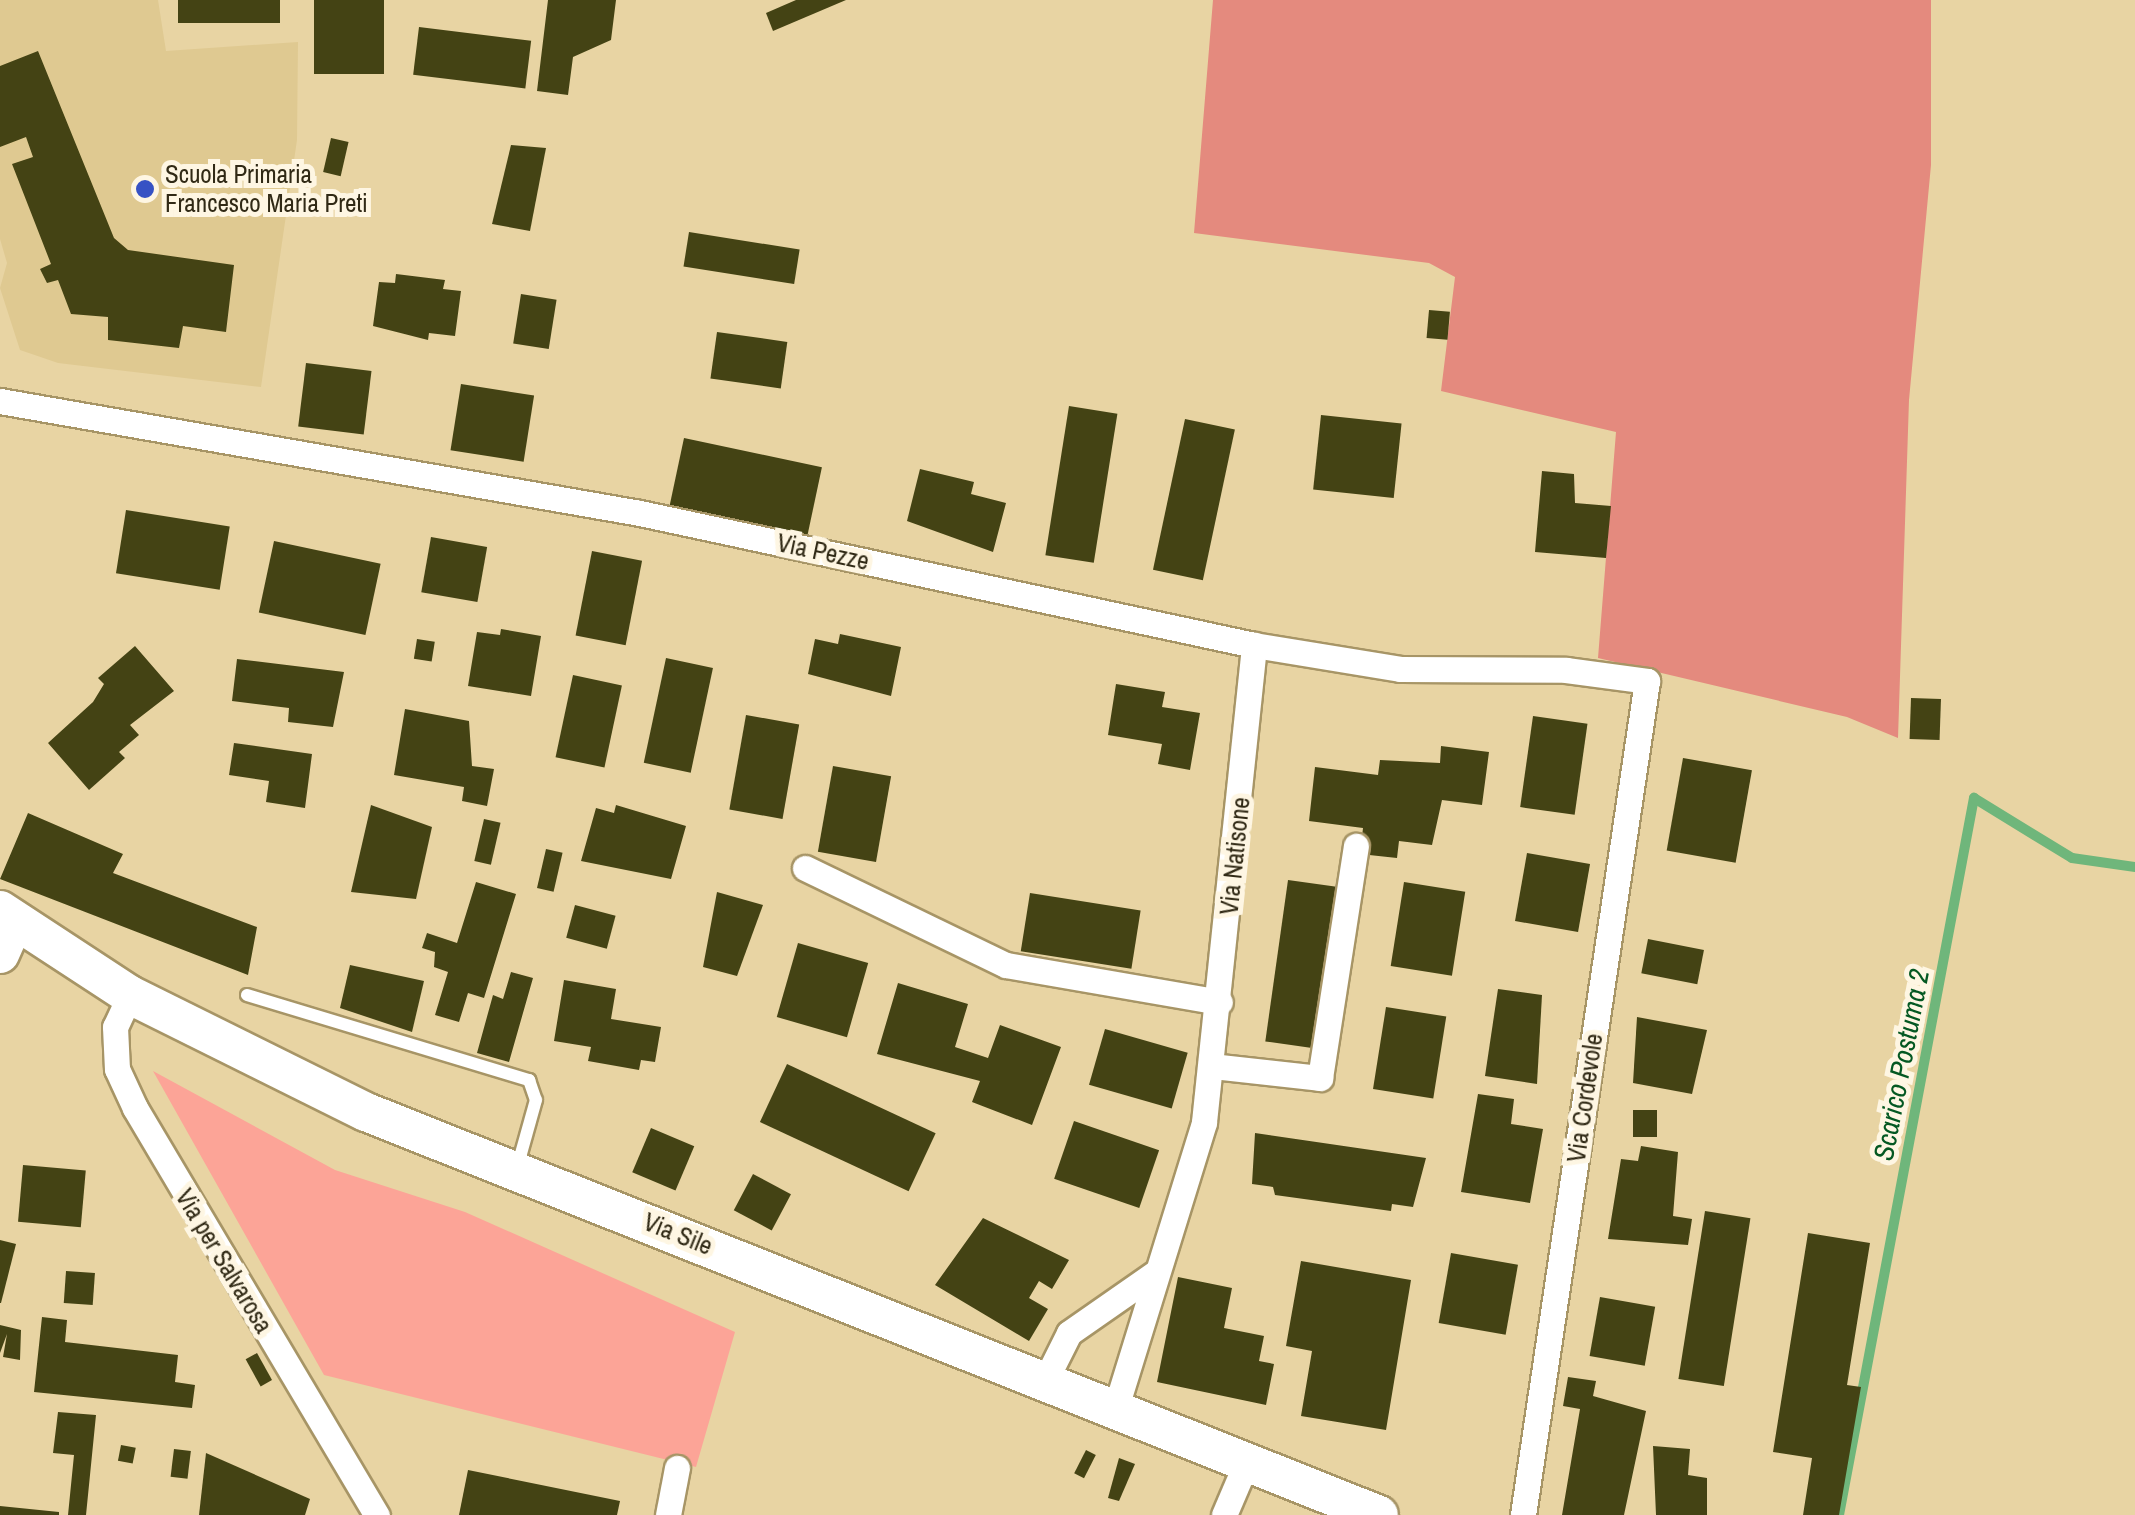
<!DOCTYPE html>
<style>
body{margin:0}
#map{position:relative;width:2135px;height:1515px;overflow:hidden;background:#e8d4a3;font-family:"Archivo Narrow",sans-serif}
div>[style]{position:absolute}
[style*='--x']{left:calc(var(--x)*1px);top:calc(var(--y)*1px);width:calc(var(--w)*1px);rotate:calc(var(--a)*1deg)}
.built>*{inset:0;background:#dfc991}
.green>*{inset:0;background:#fca497}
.forest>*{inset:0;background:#e48a7e}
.stream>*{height:10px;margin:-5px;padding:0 5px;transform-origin:5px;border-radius:5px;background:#6fb67b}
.building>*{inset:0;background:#444314;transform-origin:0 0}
.roads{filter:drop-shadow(2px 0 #a79566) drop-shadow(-2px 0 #a79566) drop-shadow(0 2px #a79566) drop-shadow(0 -2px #a79566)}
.lane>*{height:12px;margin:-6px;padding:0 6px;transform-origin:6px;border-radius:6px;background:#fff}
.street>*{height:25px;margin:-12.5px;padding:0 12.5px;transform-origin:12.5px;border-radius:12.5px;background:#fff}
.secondary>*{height:38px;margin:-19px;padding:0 19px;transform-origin:19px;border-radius:19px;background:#fff}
.dots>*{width:28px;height:28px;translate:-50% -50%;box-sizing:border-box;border:5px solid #fef6e3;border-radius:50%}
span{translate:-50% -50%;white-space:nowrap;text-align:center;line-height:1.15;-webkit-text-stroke:10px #fef6e3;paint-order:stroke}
.poi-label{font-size:25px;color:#302915}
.left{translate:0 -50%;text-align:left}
.street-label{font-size:25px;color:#302915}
.water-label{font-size:28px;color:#045822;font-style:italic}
</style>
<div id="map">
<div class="built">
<div style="clip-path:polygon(0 0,158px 0,166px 51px,298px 42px,297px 140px,261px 387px,58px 363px,20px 350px,0 288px,7px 263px,0 239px)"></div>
</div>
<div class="green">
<div style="clip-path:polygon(153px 1071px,335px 1170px,465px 1212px,735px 1332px,696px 1467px,324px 1375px)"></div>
</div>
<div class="forest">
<div style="clip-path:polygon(1213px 0,1931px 0,1931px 165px,1909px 400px,1898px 738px,1847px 717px,1598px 658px,1616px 432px,1441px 391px,1455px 277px,1429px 263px,1194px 233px)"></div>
</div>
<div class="stream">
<div style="--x:1839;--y:1515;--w:730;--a:-79.34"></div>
<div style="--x:1974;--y:798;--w:115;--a:31.5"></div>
<div style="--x:2072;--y:858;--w:64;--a:8.1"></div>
</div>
<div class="building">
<div style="left:178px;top:0;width:102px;height:23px"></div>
<div style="left:314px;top:0;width:70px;height:74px"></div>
<div style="clip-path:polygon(548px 0,616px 0,611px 40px,573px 57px,568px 95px,537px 91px)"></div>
<div style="clip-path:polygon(796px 0,846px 0,773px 31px,766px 13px)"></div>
<div style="left:419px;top:27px;width:113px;height:48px;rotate:7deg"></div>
<div style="clip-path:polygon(38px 51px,114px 238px,128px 250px,234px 265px,226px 332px,183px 326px,179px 348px,108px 340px,108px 317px,71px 314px,58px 280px,47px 283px,40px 269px,51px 264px,12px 164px,33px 157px,26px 137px,0 147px,0 66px)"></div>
<div style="left:331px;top:138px;width:18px;height:35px;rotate:13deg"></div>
<div style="clip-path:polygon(511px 145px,546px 148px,530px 231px,492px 224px)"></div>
<div style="left:689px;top:232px;width:112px;height:35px;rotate:9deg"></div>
<div style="clip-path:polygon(396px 274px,445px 280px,443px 289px,461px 291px,455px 336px,429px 333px,428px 340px,373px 326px,379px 282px,395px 283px)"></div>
<div style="left:521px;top:294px;width:36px;height:50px;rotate:9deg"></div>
<div style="left:1429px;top:310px;width:21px;height:28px;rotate:5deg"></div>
<div style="left:717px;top:332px;width:71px;height:47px;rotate:8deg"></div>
<div style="left:306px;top:363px;width:66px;height:64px;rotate:7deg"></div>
<div style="left:461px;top:384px;width:74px;height:67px;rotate:9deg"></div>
<div style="left:1069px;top:406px;width:49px;height:151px;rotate:9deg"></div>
<div style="left:1321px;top:415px;width:81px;height:75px;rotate:6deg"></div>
<div style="left:1185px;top:419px;width:51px;height:154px;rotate:12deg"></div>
<div style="left:684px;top:438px;width:141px;height:71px;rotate:12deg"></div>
<div style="clip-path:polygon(920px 469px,974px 482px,971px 494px,1006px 503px,993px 552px,907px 521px)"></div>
<div style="clip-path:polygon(1542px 471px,1574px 474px,1575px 503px,1611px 506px,1606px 558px,1535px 552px)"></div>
<div style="left:126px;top:510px;width:105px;height:64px;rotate:9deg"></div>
<div style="left:431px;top:537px;width:57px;height:56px;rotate:10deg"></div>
<div style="left:274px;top:541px;width:109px;height:73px;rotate:12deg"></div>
<div style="left:592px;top:551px;width:51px;height:86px;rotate:11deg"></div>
<div style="clip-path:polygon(501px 629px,541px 636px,531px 696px,468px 686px,477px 632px,500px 635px)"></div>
<div style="clip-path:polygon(840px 634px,901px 647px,891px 696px,808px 674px,815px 639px,838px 644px)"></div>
<div style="left:417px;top:639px;width:18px;height:20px;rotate:9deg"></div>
<div style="clip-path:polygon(135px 646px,174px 691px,130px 725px,139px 735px,119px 752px,125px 758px,89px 790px,48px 743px,93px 702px,104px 684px,98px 678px)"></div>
<div style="left:666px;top:658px;width:48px;height:107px;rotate:12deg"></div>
<div style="clip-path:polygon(237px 659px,344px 672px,333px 727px,288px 722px,289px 708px,232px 701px)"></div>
<div style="left:573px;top:675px;width:50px;height:84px;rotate:12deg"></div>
<div style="clip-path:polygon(1116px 684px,1165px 692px,1162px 707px,1200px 713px,1190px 770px,1158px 764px,1162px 744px,1108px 735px)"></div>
<div style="left:1911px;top:698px;width:30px;height:41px;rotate:2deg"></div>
<div style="clip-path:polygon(405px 709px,469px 721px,472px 766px,494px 769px,487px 806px,462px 801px,464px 787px,394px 775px)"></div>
<div style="left:746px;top:715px;width:54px;height:96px;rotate:10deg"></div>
<div style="left:1533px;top:716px;width:55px;height:92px;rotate:8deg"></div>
<div style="clip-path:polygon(234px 743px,312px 754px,305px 808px,266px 802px,269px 781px,229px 775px)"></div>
<div style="clip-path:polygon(1441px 746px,1489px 752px,1482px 805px,1442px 800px,1432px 845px,1399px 841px,1397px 858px,1360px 854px,1363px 828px,1309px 821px,1315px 767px,1378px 775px,1380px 760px,1440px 763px)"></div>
<div style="left:1683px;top:758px;width:70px;height:94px;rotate:10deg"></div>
<div style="left:833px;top:766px;width:59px;height:87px;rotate:10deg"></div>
<div style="clip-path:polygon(371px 805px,432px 827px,416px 899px,351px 892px)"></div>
<div style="clip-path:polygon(616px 805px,686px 826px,671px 879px,581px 861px,596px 808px,614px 813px)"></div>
<div style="clip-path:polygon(28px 813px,123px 854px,113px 873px,257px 927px,248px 975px,0 879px)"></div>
<div style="left:484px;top:819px;width:17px;height:43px;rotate:13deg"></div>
<div style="left:546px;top:849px;width:17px;height:40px;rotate:13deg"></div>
<div style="left:1527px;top:853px;width:64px;height:69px;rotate:10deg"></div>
<div style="left:1288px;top:880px;width:49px;height:163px;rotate:8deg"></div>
<div style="clip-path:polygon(476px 882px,516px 894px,484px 998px,468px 993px,459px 1022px,435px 1015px,448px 972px,434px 967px,435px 952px,422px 948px,427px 933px,457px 943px)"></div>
<div style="left:1404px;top:882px;width:62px;height:85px;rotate:9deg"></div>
<div style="clip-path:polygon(717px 892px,763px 905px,737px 976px,703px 967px)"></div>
<div style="left:1030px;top:893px;width:112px;height:59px;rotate:9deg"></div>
<div style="left:575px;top:905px;width:42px;height:34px;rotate:15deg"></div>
<div style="left:1648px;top:939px;width:57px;height:35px;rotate:11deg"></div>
<div style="left:798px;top:943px;width:73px;height:77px;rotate:16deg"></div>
<div style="clip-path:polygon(350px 965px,424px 981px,412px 1032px,340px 1008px)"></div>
<div style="clip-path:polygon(511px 972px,533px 978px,509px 1062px,477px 1053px,493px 995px,503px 999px)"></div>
<div style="clip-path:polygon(564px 980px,616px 989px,611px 1019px,661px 1027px,655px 1062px,641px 1060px,639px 1070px,588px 1061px,591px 1047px,554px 1041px)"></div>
<div style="clip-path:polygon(898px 983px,968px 1004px,955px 1047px,988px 1058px,1000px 1025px,1061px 1047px,1032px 1125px,972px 1102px,980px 1081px,877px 1054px)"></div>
<div style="clip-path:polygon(1498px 989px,1542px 995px,1537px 1084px,1485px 1076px)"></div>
<div style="left:1386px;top:1007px;width:61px;height:83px;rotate:9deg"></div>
<div style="clip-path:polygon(1637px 1017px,1707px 1030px,1692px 1094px,1633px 1083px)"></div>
<div style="left:1105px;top:1029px;width:86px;height:58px;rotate:16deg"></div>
<div style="left:787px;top:1064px;width:164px;height:64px;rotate:25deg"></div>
<div style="clip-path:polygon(1478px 1094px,1514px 1099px,1511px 1124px,1543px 1129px,1530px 1203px,1461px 1192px)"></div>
<div style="left:1633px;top:1110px;width:24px;height:27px"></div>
<div style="left:1074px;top:1121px;width:90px;height:61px;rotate:19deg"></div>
<div style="left:651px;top:1128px;width:47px;height:48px;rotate:23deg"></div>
<div style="clip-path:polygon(1255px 1133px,1426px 1158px,1413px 1207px,1392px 1204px,1391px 1211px,1275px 1195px,1273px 1187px,1252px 1184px)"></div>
<div style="clip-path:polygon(1641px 1146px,1678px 1152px,1673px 1216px,1692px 1219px,1688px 1245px,1608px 1239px,1621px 1159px,1638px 1161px)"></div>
<div style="left:23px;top:1165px;width:63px;height:57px;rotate:5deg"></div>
<div style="left:753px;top:1174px;width:43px;height:41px;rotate:28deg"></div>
<div style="left:1705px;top:1211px;width:46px;height:170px;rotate:9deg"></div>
<div style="clip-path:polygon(983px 1218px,1069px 1260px,1052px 1289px,1039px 1281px,1029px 1298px,1048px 1309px,1029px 1341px,935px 1285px)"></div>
<div style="clip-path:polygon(1808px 1233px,1870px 1243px,1847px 1385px,1861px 1387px,1839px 1515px,1803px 1515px,1812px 1458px,1773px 1452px)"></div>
<div style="clip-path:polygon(0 1240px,16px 1244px,1px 1303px,0 1303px)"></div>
<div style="left:1451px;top:1253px;width:68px;height:71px;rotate:10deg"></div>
<div style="clip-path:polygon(1301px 1261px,1411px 1280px,1386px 1430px,1301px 1416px,1312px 1351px,1286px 1346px)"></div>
<div style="left:66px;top:1271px;width:29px;height:32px;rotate:4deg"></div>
<div style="clip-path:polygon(1178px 1277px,1232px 1288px,1224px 1328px,1264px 1336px,1259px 1361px,1274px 1364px,1266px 1405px,1157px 1382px)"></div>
<div style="left:1600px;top:1297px;width:56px;height:60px;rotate:10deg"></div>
<div style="clip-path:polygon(42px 1317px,67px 1320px,65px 1342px,178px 1355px,175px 1382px,195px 1385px,192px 1408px,34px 1392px)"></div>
<div style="clip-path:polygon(0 1325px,21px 1330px,20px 1360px,3px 1357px,7px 1334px,0 1353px)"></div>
<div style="left:257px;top:1353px;width:31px;height:13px;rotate:61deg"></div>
<div style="clip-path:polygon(1568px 1377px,1596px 1381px,1593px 1396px,1646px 1411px,1624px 1515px,1562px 1515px,1580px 1409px,1563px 1406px)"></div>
<div style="clip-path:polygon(58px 1412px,96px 1415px,86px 1515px,68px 1515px,74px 1455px,53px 1453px)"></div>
<div style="left:121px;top:1445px;width:15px;height:16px;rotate:11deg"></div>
<div style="clip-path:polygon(1653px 1446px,1690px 1449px,1688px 1475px,1707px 1478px,1707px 1515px,1656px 1515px)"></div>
<div style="left:174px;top:1449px;width:17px;height:28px;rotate:7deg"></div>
<div style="left:1086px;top:1450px;width:11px;height:26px;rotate:27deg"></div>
<div style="clip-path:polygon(206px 1453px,310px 1499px,305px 1515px,199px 1515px)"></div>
<div style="clip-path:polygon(1119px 1458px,1135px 1464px,1119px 1501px,1108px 1498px)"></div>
<div style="clip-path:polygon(468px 1470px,620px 1501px,617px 1515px,459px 1515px)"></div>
<div style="clip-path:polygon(0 1506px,59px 1512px,59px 1515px,0 1515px)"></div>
</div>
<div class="roads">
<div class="lane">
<div style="--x:247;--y:995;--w:295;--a:16.8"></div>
<div style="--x:529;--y:1080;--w:21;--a:71"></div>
<div style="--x:536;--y:1100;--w:71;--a:105.6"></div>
</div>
<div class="street">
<div style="--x:0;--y:401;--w:650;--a:9.93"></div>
<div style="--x:640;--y:513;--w:628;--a:12.13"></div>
<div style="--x:1254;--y:645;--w:148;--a:9.3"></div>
<div style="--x:1400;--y:669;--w:166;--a:0.3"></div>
<div style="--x:1566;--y:670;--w:82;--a:7.7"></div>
<div style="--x:1647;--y:681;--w:843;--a:98.46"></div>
<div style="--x:805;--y:868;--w:223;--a:25.8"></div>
<div style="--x:1006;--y:965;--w:217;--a:9.8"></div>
<div style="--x:130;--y:995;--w:35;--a:115"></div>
<div style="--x:115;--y:1027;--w:42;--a:87.3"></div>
<div style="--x:117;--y:1069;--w:43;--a:65.2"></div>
<div style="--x:135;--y:1108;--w:474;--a:59.3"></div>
<div style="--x:1212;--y:1066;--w:109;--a:6.3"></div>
<div style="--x:1320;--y:1078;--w:235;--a:-81.2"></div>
<div style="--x:1046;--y:1379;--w:51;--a:-63.4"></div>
<div style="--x:1069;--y:1333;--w:105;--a:-34.9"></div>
<div style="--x:1116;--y:1407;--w:298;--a:-72.8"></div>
<div style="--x:1204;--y:1122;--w:480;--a:-84"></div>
<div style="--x:668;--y:1515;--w:48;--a:-79.2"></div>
<div style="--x:1224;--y:1515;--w:59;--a:-66.9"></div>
</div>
<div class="secondary">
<div style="--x:0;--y:910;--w:155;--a:33.2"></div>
<div style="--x:130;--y:995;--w:263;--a:26.4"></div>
<div style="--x:366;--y:1112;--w:1090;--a:21.69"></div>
<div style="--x:0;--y:954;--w:36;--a:-66"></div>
</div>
</div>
<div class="dots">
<div style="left:145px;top:189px;background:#3752c4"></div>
</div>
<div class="poi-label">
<span class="left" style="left:165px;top:189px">Scuola Primaria<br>Francesco Maria Preti</span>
</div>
<div class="street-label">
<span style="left:823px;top:552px;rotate:12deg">Via Pezze</span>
<span style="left:1235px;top:856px;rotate:-84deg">Via Natisone</span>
<span style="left:1585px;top:1098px;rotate:-82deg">Via Cordevole</span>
<span style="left:678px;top:1234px;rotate:22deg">Via Sile</span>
<span style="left:224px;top:1261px;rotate:59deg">Via per Salvarosa</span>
</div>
<div class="water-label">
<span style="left:1901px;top:1065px;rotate:-79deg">Scarico Postuma 2</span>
</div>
</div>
